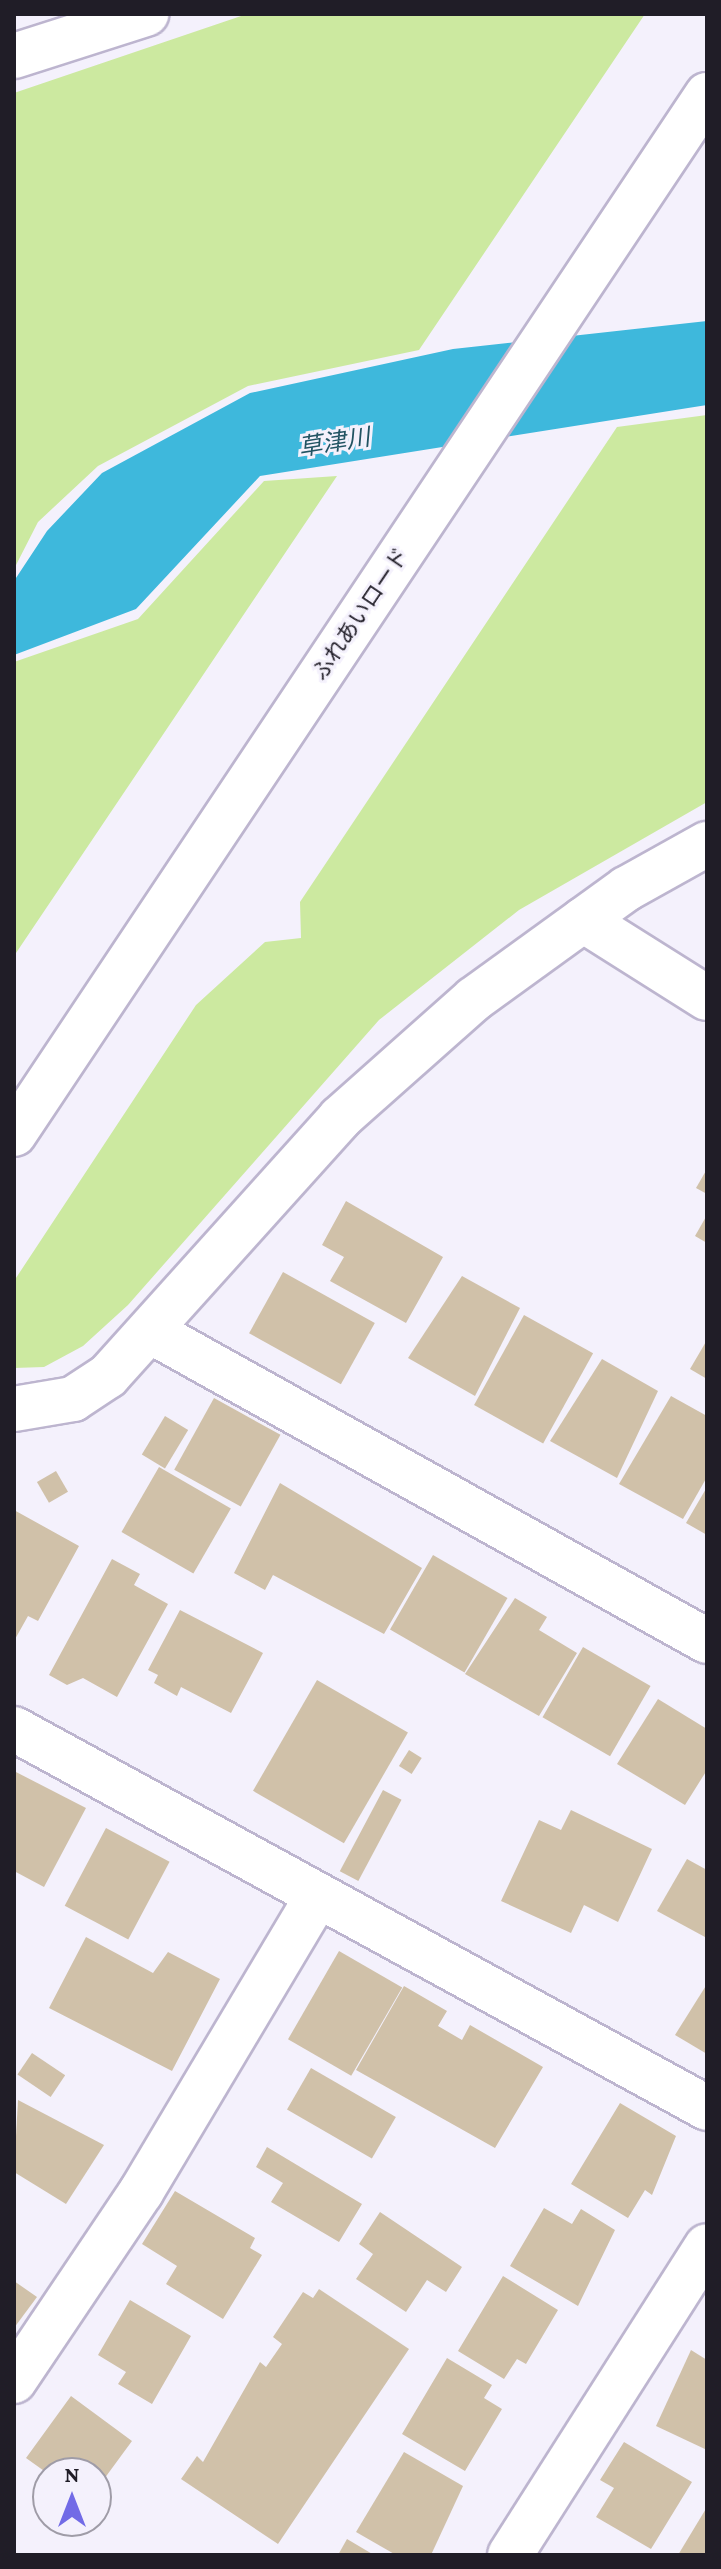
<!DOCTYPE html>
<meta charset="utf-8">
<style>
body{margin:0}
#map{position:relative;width:721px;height:2569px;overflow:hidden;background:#f4f1fc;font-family:"Crimson Pro","Noto Sans JP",serif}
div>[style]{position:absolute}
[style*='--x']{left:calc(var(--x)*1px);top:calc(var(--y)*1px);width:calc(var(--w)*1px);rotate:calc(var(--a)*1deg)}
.green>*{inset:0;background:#cce9a0}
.water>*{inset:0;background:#3eb8dc}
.building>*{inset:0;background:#d0c1a9;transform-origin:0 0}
.roads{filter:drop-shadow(2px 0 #bdb5cf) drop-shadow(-2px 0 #bdb5cf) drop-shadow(0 2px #bdb5cf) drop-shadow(0 -2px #bdb5cf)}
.minor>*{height:44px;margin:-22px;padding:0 22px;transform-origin:22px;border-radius:22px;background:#fff}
.tertiary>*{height:44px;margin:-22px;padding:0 22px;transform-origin:22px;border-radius:22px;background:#fff}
span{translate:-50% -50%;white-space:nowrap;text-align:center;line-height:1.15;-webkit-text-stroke:6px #f4f1fc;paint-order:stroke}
.street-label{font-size:22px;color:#201d27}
.water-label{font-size:24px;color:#215362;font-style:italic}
.frame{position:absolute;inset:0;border:16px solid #201d27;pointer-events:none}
.north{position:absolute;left:32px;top:2457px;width:80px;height:80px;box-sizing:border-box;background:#f4f1fc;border:2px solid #9f9ca7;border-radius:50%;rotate:0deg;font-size:22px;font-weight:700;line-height:32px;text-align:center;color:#201d27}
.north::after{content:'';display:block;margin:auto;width:28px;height:36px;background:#726be6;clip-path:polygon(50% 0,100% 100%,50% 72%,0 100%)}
</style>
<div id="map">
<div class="green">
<div style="clip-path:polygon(247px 14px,645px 14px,419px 350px,248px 386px,98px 466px,38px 522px,14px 569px,14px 93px)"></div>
<div style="clip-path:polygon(707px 415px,707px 802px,519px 910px,379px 1020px,128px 1305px,83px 1346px,44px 1367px,14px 1368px,14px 1281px,196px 1005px,265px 942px,301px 938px,300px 902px,617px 427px)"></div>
<div style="clip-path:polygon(337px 476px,14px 956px,14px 662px,138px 619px,264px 481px)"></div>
</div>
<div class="water">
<div style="clip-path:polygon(707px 321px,707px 405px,260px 476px,136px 609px,14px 655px,14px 581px,47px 531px,102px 473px,250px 393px,453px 349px)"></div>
</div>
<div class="building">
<div style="clip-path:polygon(707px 1169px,707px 1194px,696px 1188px)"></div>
<div style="clip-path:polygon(346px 1201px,443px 1257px,406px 1323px,330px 1281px,344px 1257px,322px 1245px)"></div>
<div style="clip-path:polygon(707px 1215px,707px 1243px,695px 1236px)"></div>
<div style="left:283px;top:1272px;width:105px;height:70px;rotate:29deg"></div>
<div style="clip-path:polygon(462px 1276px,520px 1308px,475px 1396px,408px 1358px)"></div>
<div style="left:524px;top:1315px;width:79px;height:103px;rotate:29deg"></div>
<div style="clip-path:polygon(707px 1340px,707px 1379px,690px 1369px)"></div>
<div style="clip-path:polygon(602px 1359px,658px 1391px,617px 1478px,550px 1441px)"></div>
<div style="clip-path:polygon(671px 1396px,707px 1416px,707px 1477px,683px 1519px,619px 1484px)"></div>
<div style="left:214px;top:1398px;width:76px;height:82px;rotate:29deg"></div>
<div style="left:165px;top:1416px;width:27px;height:45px;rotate:31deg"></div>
<div style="left:159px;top:1467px;width:83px;height:75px;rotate:30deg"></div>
<div style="left:56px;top:1471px;width:24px;height:22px;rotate:60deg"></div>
<div style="clip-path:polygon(280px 1483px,422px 1568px,384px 1634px,273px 1575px,265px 1590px,234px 1573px)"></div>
<div style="clip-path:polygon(707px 1487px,707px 1535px,686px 1523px)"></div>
<div style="clip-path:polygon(14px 1510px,79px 1546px,38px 1621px,28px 1616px,14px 1641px)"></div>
<div style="left:433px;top:1555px;width:86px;height:86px;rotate:30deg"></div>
<div style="clip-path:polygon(112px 1559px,140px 1574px,134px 1585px,168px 1604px,117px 1697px,83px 1678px,67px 1685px,49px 1675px)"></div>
<div style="clip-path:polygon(515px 1598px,547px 1617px,539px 1630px,577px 1653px,539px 1716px,465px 1674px)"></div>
<div style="clip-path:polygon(180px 1610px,263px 1653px,231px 1713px,181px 1687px,177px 1696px,154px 1683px,158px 1675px,148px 1670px)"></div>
<div style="left:583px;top:1647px;width:78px;height:81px;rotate:30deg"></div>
<div style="left:317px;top:1680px;width:105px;height:128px;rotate:30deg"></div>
<div style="clip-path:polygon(658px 1699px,707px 1729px,707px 1770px,685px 1805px,617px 1764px)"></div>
<div style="left:409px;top:1750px;width:15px;height:19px;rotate:32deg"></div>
<div style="clip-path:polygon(14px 1771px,86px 1808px,44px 1887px,14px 1871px)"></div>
<div style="left:383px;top:1790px;width:21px;height:92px;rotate:28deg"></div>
<div style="clip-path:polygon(571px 1810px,652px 1849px,618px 1922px,584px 1905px,571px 1933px,501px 1901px,539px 1820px,561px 1830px)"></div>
<div style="left:106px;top:1828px;width:72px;height:88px;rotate:28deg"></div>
<div style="clip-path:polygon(687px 1859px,707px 1870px,705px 1937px,657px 1911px)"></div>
<div style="clip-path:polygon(86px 1937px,153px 1973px,168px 1952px,220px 1979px,172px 2071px,49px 2008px)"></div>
<div style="left:339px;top:1951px;width:73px;height:102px;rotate:30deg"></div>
<div style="clip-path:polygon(707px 1984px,707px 2054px,675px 2035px)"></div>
<div style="clip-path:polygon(404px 1986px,447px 2011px,438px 2026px,462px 2040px,470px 2025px,543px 2067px,495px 2148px,356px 2070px)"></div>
<div style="left:32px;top:2053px;width:40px;height:26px;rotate:34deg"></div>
<div style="left:311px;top:2068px;width:98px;height:48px;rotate:30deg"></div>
<div style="clip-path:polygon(18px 2100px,104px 2145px,66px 2204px,14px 2172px)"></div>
<div style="clip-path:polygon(620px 2103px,676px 2136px,652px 2195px,645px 2190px,628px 2218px,571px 2184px)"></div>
<div style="clip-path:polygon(267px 2147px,362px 2204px,339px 2242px,271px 2202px,283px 2183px,256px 2167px)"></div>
<div style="clip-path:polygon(175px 2191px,255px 2238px,250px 2248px,262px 2255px,223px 2319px,166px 2284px,177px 2266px,142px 2244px)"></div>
<div style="clip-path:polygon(544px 2208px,572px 2224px,581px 2209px,615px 2230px,578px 2306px,510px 2266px)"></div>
<div style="clip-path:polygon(380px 2212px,462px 2267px,446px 2292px,427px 2280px,406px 2312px,356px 2279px,373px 2254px,359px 2244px)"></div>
<div style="clip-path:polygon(503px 2276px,558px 2310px,526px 2364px,517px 2359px,504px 2379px,458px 2351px)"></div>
<div style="clip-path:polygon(14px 2281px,37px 2297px,14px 2328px)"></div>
<div style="clip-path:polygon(319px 2289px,409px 2349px,278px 2544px,181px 2479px,197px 2456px,203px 2462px,260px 2362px,266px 2367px,282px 2344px,273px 2337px,303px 2292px,313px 2298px)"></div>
<div style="clip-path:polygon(130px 2300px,191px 2336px,152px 2404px,118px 2384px,126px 2372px,98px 2355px)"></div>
<div style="clip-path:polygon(691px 2350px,707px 2360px,707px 2450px,656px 2426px)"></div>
<div style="clip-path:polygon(447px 2358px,492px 2385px,484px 2398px,502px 2409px,465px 2471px,402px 2434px)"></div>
<div style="clip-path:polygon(71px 2396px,132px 2441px,96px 2490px,96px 2473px,47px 2473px,26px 2458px)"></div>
<div style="clip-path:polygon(624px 2442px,692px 2482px,651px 2549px,596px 2517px,614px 2488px,600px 2480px)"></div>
<div style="clip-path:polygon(404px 2452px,463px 2486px,431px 2555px,396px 2555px,356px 2532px)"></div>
<div style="clip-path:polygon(707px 2507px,707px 2555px,678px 2555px)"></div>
<div style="clip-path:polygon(347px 2539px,374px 2555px,338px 2555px)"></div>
</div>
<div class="roads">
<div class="minor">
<div style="--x:14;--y:56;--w:139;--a:-17.7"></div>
<div style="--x:583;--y:920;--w:146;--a:32.2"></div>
<div style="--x:152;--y:1332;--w:635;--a:29.11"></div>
<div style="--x:14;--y:1729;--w:790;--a:28.67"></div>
<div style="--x:14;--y:2381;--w:228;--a:-56.1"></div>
<div style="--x:141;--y:2192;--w:341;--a:-59.2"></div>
<div style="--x:510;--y:2555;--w:366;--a:-57.5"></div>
</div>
<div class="tertiary">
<div style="--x:14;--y:1134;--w:1249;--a:-56.3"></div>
<div style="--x:14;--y:1409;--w:60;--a:-9.6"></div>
<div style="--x:73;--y:1399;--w:42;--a:-33.3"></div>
<div style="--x:108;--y:1376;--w:347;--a:-48"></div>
<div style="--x:340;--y:1118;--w:179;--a:-41.6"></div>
<div style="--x:474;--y:999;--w:188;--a:-35.9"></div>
<div style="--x:626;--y:889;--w:93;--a:-29.1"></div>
</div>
</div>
<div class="street-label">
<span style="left:360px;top:614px;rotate:-56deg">ふれあいロード</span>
</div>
<div class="water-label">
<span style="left:334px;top:442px;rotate:-9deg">草津川</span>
</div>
<div class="frame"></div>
<div class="north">N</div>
</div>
